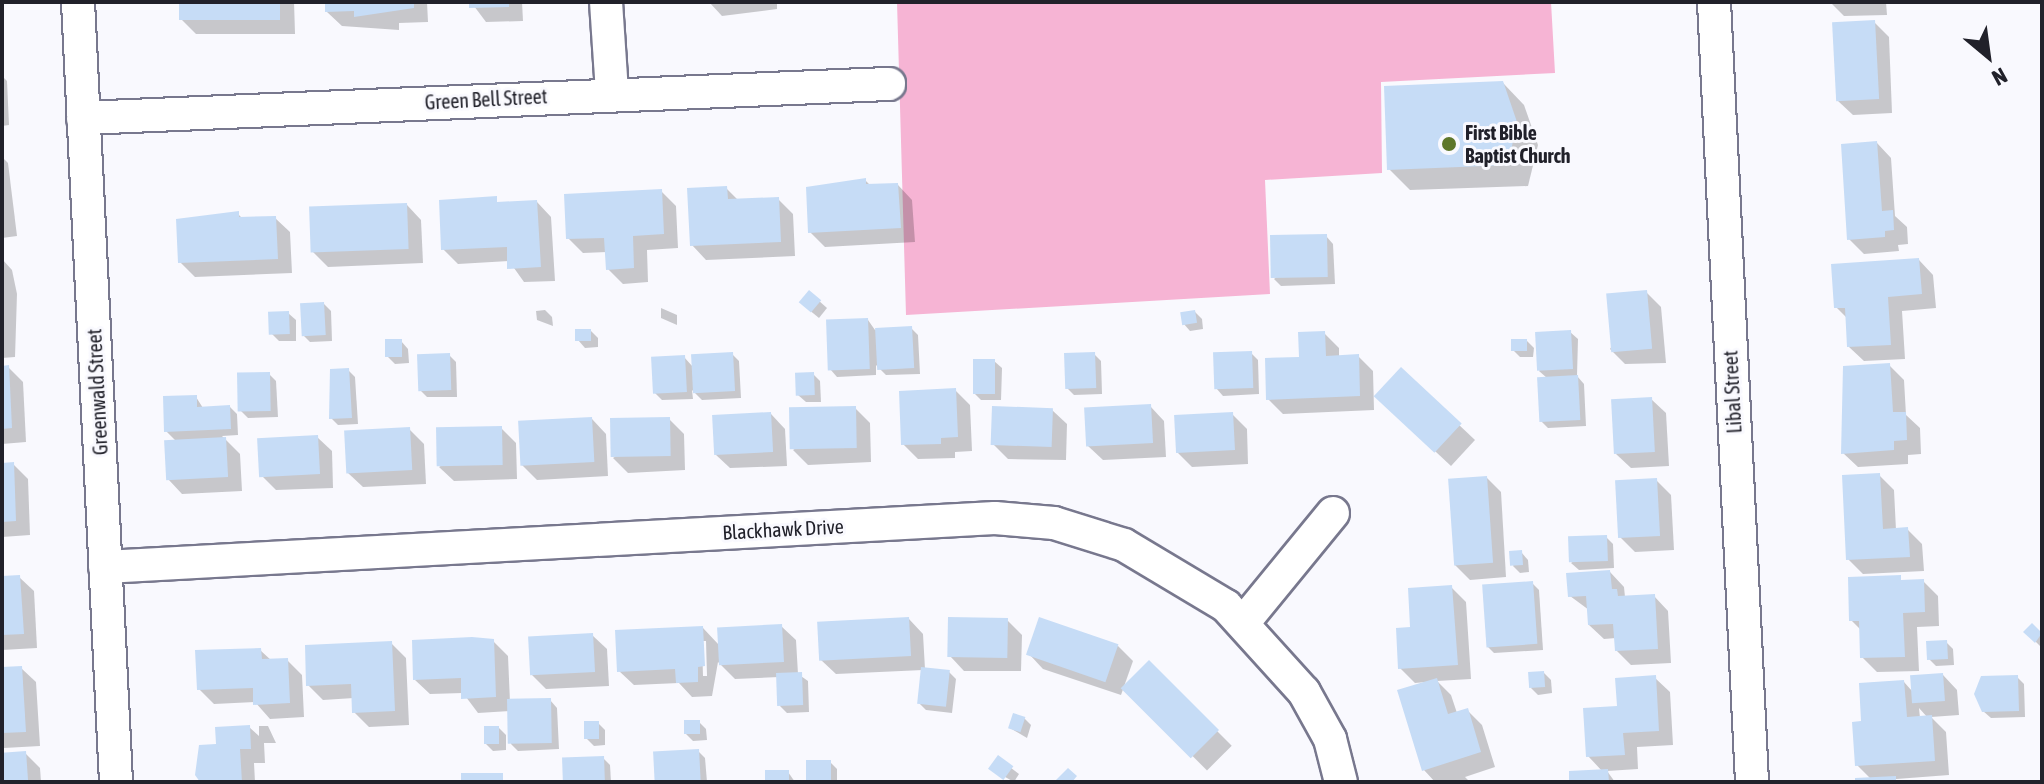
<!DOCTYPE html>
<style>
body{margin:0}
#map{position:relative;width:2044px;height:784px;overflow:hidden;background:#f9f9fe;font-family:"Asap Condensed",sans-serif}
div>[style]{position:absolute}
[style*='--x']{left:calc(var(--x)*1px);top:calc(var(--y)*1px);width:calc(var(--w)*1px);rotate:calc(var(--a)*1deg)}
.green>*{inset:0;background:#f6b4d4}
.shadow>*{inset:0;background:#0003;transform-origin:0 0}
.building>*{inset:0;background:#c6dcf6;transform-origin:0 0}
.roads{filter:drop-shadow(2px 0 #78788e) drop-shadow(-2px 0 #78788e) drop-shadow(0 2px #78788e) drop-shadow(0 -2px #78788e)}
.minor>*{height:32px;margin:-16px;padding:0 16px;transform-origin:16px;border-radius:16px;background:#fff}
.dots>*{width:22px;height:22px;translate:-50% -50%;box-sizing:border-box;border:4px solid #f9f9fe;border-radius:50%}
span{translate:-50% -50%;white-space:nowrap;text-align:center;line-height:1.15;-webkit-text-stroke:6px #f9f9fe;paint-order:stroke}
.street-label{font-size:20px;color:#21212a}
.poi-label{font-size:20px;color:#21212a;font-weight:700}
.left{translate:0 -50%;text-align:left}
.frame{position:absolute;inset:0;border:4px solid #21212a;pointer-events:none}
.north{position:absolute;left:1948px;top:16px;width:80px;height:80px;-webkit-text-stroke:6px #f9f9fe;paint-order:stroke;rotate:151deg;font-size:22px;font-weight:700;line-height:32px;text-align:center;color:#21212a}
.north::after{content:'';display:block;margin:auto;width:28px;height:36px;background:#21212a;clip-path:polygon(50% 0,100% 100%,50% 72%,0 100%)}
</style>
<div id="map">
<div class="green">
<div style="clip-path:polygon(897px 2px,1551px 2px,1555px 73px,1381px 82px,1382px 173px,1265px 180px,1270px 294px,906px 315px)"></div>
</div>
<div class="shadow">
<div style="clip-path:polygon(181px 2px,294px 2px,295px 34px,196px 34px,181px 19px)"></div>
<div style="clip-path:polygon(327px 2px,427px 2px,428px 22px,399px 23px,399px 30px,342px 26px,327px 12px)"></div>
<div style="clip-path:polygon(471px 2px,522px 2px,523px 21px,486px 22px)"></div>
<div style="clip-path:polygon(709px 2px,777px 2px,777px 9px,722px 16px)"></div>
<div style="clip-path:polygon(1830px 2px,1886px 2px,1887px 15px,1844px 16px)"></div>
<div style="clip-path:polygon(1874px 22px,1889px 37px,1892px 113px,1853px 115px,1838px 101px)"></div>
<div style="clip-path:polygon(2px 76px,7px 81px,9px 125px,2px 126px)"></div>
<div style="clip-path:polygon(1503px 83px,1524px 105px,1538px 145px,1528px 186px,1410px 190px,1389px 169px)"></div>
<div style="clip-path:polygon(1877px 143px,1891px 158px,1895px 216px,1907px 227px,1908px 244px,1898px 245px,1899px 251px,1864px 254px,1849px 239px)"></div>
<div style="clip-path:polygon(2px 157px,8px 163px,17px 236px,2px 238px)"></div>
<div style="clip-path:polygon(865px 180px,871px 186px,898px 185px,912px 200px,915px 242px,825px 247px,810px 232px)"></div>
<div style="clip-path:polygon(726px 188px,739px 201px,778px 199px,793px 214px,795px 256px,706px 260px,692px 245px)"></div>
<div style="clip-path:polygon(661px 191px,676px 206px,678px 248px,647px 250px,648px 282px,623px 284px,608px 269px,607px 252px,583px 253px,568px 238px)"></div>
<div style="clip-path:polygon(537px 202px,551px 217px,555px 281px,524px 282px,509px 261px,458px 264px,443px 249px)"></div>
<div style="clip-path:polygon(407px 205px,421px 220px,423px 263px,328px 267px,313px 252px)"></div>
<div style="clip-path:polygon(238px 214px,243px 219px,275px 218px,290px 232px,292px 273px,195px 277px,180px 262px)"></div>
<div style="clip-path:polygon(1326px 236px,1333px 244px,1335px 284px,1281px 286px,1274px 279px)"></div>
<div style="clip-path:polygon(2px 259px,12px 270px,17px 294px,15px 357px,2px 358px)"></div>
<div style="clip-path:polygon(1919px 260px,1933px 275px,1936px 308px,1902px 311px,1905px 359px,1864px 361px,1849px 347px,1847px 318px,1836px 307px)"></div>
<div style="clip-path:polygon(809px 292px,827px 308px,819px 318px,808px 309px)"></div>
<div style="clip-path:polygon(1646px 292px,1661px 307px,1666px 363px,1625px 364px,1610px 349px)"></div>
<div style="clip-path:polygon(324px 304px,331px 311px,332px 341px,310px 342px,303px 335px)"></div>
<div style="clip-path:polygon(661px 308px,677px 315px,677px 325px,661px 318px)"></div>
<div style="clip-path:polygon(545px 310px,552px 317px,553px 326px,537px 320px,536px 311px)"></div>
<div style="clip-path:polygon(1195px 312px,1202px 319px,1203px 329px,1190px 331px,1183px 323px)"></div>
<div style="clip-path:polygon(288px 313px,296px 320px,296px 341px,279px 341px,272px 334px)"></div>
<div style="clip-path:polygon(868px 320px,875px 330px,911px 328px,918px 335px,920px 374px,886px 375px,876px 365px,876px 375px,837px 377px,830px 369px)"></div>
<div style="clip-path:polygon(591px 331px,598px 338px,598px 347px,585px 348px,578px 340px)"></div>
<div style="clip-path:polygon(1570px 332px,1578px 339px,1577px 376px,1584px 384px,1586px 426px,1548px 428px,1541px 421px,1547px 378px,1539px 371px)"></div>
<div style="clip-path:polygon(1324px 333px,1339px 348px,1339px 357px,1358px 356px,1373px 371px,1374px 410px,1283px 414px,1268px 399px)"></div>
<div style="clip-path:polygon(401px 341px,408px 349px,409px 363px,395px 364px,388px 357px)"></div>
<div style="clip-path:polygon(1527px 341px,1534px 348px,1533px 357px,1520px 357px,1513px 350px)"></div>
<div style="clip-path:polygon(1251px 353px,1258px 360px,1259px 394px,1223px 396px,1216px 388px)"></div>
<div style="clip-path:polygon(732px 354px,739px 361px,741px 398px,702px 400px,692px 390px,693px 399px,662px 400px,655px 393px,684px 357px,693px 367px)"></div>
<div style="clip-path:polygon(1094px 354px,1101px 361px,1102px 394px,1074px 395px,1067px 388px)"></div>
<div style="clip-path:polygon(449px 355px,456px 362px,457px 397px,427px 397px,420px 390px)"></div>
<div style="clip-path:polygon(994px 361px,1002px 368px,1001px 400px,981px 400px,974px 393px)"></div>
<div style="clip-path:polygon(1889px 365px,1904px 380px,1906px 415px,1920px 428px,1921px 454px,1908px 455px,1908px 464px,1858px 467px,1843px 453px)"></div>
<div style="clip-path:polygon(8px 367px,23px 382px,26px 442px,2px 444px,2px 368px)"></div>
<div style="clip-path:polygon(348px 370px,355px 377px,358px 424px,338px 425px,331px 418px)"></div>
<div style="clip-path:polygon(1401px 370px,1475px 440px,1451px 466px,1391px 410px)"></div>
<div style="clip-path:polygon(269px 374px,276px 381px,278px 417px,248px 418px,241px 411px)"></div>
<div style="clip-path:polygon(813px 374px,820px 381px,821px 402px,806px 402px,798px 395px)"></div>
<div style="clip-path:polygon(955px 390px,970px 405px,972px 451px,955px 452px,955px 458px,918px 459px,903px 444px)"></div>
<div style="clip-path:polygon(196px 397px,203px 408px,230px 407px,237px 414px,238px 435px,222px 436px,240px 454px,242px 491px,182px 494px,168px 479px,177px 442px,166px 431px)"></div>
<div style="clip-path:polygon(1651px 399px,1666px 413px,1669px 466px,1631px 468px,1616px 454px)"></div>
<div style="clip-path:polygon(1150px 406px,1164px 421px,1166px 457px,1103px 460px,1088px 446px)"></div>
<div style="clip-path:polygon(855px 408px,870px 423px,871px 462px,808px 465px,793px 450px)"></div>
<div style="clip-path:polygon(1052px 410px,1067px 424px,1066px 460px,1008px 459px,993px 444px)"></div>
<div style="clip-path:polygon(771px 414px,785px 429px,787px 466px,730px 468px,715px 454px)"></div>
<div style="clip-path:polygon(1232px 414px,1247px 429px,1248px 464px,1192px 467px,1177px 452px)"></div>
<div style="clip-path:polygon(592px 419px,606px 434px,608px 476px,537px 480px,522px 465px)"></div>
<div style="clip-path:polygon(669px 419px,684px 434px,685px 470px,628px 473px,613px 458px)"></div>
<div style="clip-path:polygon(501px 428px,516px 443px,517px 479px,454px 481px,439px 467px)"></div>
<div style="clip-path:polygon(409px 429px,424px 444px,426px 484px,363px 487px,348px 473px)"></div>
<div style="clip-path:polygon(317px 437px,332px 451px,333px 488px,276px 490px,261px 475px)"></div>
<div style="clip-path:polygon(13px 464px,28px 479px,30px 535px,2px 537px,2px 465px)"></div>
<div style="clip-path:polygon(1879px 475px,1894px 490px,1896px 530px,1908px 530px,1922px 544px,1924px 571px,1863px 574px,1848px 559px)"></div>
<div style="clip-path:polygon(1487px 478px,1501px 492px,1506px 577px,1470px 580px,1455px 565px)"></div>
<div style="clip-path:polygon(1656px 480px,1671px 495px,1674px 550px,1635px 552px,1620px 537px)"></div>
<div style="clip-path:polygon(1606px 537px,1613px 544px,1614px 568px,1579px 570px,1571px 563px)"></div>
<div style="clip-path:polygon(1521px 552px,1528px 560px,1529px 572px,1520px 573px,1513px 566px)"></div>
<div style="clip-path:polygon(1610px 572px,1624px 587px,1625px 597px,1654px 596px,1668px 611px,1671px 663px,1631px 665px,1616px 650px,1616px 638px,1604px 639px,1589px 625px,1589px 610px,1570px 596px)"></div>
<div style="clip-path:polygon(19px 577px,34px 591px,37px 648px,2px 650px,2px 578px)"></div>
<div style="clip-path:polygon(1923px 581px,1938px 596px,1939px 626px,1917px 627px,1919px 671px,1877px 672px,1862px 657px,1861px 630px,1851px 620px)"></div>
<div style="clip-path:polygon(1532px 583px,1539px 590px,1543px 650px,1494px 653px,1487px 646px)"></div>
<div style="clip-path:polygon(1451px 587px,1466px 602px,1471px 679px,1437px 681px,1451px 695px,1457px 713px,1467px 710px,1482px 725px,1495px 767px,1465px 777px,1470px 782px,1435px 782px,1424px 770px,1426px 682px,1415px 683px,1400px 668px,1412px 628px)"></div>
<div style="clip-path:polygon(909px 619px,923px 634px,925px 669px,949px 672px,956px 679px,952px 713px,926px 710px,919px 703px,923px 670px,836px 674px,821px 660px)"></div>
<div style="clip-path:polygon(1007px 620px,1022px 635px,1021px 671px,964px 671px,950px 656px)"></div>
<div style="clip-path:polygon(evenodd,781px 626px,796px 640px,798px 674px,808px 681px,809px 712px,787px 713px,780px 706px,779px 677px,735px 679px,718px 662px,712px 696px,692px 697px,679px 683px,634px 685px,619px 671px,703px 628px,719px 645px,781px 626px,702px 641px,706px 641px,707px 676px,703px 676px,702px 641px)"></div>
<div style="clip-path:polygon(2032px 626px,2042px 635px,2042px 648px,2026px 632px)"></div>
<div style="clip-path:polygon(592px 635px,607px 649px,609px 686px,546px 689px,531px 674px)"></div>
<div style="clip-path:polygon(493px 641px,508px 656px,510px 702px,550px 700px,557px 708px,559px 749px,518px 751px,511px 744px,510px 711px,478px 713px,463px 693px,430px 694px,415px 680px)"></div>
<div style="clip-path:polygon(1946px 642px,1953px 649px,1954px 665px,1936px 666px,1929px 659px)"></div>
<div style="clip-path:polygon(391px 643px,406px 658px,409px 725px,369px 727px,354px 712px,354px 698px,323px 700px,308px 685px)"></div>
<div style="clip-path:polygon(1118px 646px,1133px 661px,1121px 695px,1043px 669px,1029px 654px)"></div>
<div style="clip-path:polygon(260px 650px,272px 661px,287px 660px,302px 675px,304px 717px,270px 719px,255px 702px,214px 704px,199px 689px)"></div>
<div style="left:1149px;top:663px;width:117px;height:35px;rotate:45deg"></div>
<div style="clip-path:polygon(21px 668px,36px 682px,40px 746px,4px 748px,2px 669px)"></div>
<div style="clip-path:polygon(1544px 673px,1551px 680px,1552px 693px,1538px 695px,1531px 688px)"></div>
<div style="clip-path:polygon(evenodd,1943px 675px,1957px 690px,1959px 715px,1931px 717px,1946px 732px,1949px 775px,1857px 782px,1871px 779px,1857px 765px,1864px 723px,1904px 682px,1912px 691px,1943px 675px,1919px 708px,1928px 718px,1920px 718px,1919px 708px)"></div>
<div style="clip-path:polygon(2017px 677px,2024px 684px,2025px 717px,1991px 718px,1983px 711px)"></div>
<div style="clip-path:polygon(1655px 678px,1670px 692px,1673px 745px,1637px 747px,1638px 769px,1607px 771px,1615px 782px,1571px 782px,1603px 772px,1588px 756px,1619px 708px)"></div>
<div style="clip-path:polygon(1024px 718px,1031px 725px,1027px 738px,1010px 728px)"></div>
<div style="clip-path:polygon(699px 722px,706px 729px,707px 740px,693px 741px,686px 734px)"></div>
<div style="clip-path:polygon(598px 723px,605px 730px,605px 745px,594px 746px,587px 739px)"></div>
<div style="clip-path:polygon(259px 726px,268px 726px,276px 743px,264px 743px,265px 763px,254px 763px,255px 782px,202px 782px,219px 745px,249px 727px,259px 736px)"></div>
<div style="clip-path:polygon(499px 728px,506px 735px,506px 750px,493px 751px,486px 744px)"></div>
<div style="clip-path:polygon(698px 751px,705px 758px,707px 782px,656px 782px)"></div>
<div style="clip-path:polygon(25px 753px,40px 768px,41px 782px,2px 782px,2px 755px)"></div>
<div style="clip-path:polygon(603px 758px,610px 765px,611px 782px,565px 782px)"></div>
<div style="clip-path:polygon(998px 758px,1019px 774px,1014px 782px,991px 769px)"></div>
<div style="clip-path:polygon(830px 762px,837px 769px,837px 782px,808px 782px)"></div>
<div style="clip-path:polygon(788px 772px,795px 782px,768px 782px)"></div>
</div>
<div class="building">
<div style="left:179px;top:2px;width:101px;height:18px"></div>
<div style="clip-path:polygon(325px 2px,414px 2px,414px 8px,354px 17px,354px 11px,325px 12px)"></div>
<div style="clip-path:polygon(469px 2px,509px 2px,509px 7px,469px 8px)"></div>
<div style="left:1875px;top:20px;width:79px;height:43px;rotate:87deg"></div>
<div style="clip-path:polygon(1503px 81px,1517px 122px,1508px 165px,1387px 170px,1384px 86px)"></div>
<div style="clip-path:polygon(1877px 141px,1882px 211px,1893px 210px,1894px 230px,1885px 231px,1885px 237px,1847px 240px,1841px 144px)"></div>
<div style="clip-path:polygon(866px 178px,866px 184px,898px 183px,901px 228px,808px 233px,806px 187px)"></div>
<div style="clip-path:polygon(727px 186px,728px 199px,779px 197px,781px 242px,690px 246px,687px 188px)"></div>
<div style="clip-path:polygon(662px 189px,664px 234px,633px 236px,634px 268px,606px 270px,604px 238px,566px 239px,564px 194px)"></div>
<div style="clip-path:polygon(497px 196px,497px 202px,537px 200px,541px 267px,507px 269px,507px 247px,441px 250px,439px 200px)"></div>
<div style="left:407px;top:203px;width:46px;height:98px;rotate:88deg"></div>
<div style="clip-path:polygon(239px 211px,239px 217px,276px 216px,278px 259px,178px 263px,176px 219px)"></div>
<div style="left:1327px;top:234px;width:43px;height:57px;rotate:89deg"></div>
<div style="clip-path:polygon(1919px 258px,1922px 294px,1888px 297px,1891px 345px,1847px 347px,1845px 308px,1834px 308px,1831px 264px)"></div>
<div style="left:809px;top:290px;width:16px;height:16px;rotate:40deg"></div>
<div style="left:1647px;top:290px;width:59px;height:41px;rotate:85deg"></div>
<div style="left:324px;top:302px;width:33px;height:24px;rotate:87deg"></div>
<div style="left:1195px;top:310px;width:13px;height:15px;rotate:81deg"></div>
<div style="left:289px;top:311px;width:23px;height:21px;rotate:88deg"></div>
<div style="left:868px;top:318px;width:51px;height:42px;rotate:88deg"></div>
<div style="left:912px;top:326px;width:42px;height:37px;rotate:87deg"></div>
<div style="left:575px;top:329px;width:16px;height:12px"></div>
<div style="left:1571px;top:330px;width:39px;height:36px;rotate:87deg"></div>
<div style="clip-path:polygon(1325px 331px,1326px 356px,1359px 354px,1360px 396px,1266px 400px,1265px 358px,1299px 357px,1298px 332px)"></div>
<div style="left:402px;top:339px;width:18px;height:17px;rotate:90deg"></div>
<div style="left:1511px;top:339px;width:16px;height:12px"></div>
<div style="left:1252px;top:351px;width:37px;height:39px;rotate:88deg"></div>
<div style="left:733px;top:352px;width:39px;height:42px;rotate:87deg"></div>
<div style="left:1095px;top:352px;width:36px;height:31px;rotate:88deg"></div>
<div style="left:450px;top:353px;width:37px;height:33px;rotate:88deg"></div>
<div style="left:685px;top:355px;width:37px;height:34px;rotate:87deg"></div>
<div style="left:973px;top:359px;width:22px;height:35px"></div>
<div style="clip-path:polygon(1890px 363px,1893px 412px,1906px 412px,1907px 440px,1894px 441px,1894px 450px,1841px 454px,1843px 366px)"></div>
<div style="clip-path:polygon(9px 365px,12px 428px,2px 429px,2px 366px)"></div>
<div style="left:1401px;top:367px;width:83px;height:40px;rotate:43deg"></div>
<div style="clip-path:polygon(349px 368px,352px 418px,329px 419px,330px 369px)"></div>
<div style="left:270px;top:372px;width:39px;height:33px;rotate:89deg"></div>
<div style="left:814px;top:372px;width:23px;height:19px;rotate:88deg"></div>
<div style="left:1578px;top:375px;width:45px;height:41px;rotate:87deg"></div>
<div style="clip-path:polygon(956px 388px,958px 437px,941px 438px,941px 444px,901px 445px,899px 391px)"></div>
<div style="clip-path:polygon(197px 395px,197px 407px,230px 405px,231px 429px,164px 432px,163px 396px)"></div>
<div style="left:1652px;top:397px;width:55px;height:41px;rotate:87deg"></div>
<div style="left:1151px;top:404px;width:39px;height:67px;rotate:87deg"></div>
<div style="left:856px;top:406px;width:42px;height:67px;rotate:89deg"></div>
<div style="left:992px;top:406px;width:61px;height:39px;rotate:2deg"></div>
<div style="left:771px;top:412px;width:40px;height:59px;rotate:87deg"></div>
<div style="left:1233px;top:412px;width:38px;height:59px;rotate:87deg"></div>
<div style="left:592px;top:417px;width:45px;height:74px;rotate:87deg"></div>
<div style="left:670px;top:417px;width:39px;height:60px;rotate:89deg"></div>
<div style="left:502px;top:426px;width:39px;height:66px;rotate:89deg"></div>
<div style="left:410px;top:427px;width:43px;height:66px;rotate:87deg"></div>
<div style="left:318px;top:435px;width:39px;height:61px;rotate:87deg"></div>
<div style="left:226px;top:437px;width:40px;height:62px;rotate:87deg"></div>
<div style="clip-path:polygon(14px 462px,16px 521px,2px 522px,2px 463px)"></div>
<div style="clip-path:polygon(1880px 473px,1883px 529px,1908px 527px,1910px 557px,1846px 560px,1842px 475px)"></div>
<div style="left:1487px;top:476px;width:87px;height:39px;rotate:86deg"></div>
<div style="left:1657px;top:478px;width:58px;height:42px;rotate:87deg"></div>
<div style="left:1607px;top:535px;width:26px;height:39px;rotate:88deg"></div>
<div style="left:1522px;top:550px;width:15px;height:13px;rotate:86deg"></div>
<div style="clip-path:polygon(1610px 570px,1612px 589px,1617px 589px,1618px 596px,1655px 594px,1658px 649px,1615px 651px,1613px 624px,1588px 625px,1586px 596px,1568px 597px,1566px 573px)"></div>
<div style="clip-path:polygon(20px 575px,24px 634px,2px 635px,2px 576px)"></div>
<div style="clip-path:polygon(1901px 575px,1901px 580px,1924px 579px,1925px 612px,1903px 613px,1905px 657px,1860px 658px,1859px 621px,1849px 621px,1848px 577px)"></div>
<div style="left:1533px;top:581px;width:63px;height:51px;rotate:86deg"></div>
<div style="clip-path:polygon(1452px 585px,1458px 665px,1398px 669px,1396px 628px,1410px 627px,1408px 588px)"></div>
<div style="left:909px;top:617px;width:39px;height:92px;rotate:87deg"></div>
<div style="left:948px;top:617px;width:60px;height:40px;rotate:1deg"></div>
<div style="left:1039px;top:617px;width:84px;height:40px;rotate:19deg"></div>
<div style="clip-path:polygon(2032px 623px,2042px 633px,2035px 643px,2023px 632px)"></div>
<div style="left:782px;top:624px;width:38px;height:65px;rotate:87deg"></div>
<div style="clip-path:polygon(703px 626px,705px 666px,698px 667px,698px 682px,676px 683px,675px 669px,617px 672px,615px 630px)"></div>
<div style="left:593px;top:633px;width:39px;height:65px;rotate:87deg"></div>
<div style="clip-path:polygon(472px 637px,494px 639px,496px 697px,461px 699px,461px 678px,413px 680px,412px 640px)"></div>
<div style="left:1947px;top:640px;width:19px;height:21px;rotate:87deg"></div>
<div style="clip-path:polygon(392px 641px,395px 711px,352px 713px,351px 684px,306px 686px,305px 645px)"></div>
<div style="clip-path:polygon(261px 648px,262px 659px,288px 658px,290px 703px,253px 705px,253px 688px,197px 690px,195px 650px)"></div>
<div style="left:1149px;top:660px;width:99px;height:40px;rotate:45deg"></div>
<div style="clip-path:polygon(22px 666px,26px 732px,2px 733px,2px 667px)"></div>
<div style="left:921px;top:667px;width:29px;height:37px;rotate:6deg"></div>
<div style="left:1544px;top:671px;width:16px;height:16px;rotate:86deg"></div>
<div style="left:802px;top:672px;width:33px;height:26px;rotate:88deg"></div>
<div style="left:1943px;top:673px;width:28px;height:33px;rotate:86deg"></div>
<div style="clip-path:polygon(1656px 675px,1659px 731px,1623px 733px,1625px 755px,1586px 757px,1583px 708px,1617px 706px,1615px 678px)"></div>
<div style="clip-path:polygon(2018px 675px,2019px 711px,1982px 712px,1974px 694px,1981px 676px)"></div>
<div style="clip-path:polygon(1437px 678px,1448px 714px,1468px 708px,1481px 752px,1422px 771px,1397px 690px)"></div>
<div style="clip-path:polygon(1904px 680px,1907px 717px,1932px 715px,1935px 761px,1855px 766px,1852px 722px,1861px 721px,1859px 683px)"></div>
<div style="left:551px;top:698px;width:45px;height:44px;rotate:89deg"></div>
<div style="left:1013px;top:713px;width:13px;height:16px;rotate:18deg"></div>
<div style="left:684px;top:720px;width:16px;height:14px"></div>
<div style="left:599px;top:721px;width:18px;height:15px;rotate:90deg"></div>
<div style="clip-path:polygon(250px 725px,251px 749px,240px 749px,242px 782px,200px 782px,195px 775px,199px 745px,216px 744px,215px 727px)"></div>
<div style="left:484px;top:726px;width:15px;height:18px"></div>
<div style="left:699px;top:749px;width:33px;height:46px;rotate:87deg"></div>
<div style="left:26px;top:751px;width:31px;height:24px;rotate:86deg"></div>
<div style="left:998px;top:755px;width:19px;height:17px;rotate:36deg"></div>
<div style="left:604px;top:756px;width:26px;height:42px;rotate:88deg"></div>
<div style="left:806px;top:760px;width:25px;height:22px"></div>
<div style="clip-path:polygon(1068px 768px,1077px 776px,1072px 782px,1054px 782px)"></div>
<div style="clip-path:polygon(1608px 769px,1609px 782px,1569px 782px,1569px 771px)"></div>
<div style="left:789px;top:770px;width:12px;height:24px;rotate:90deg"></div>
<div style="left:503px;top:773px;width:9px;height:42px;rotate:90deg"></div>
<div style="clip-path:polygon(1896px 776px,1896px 782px,1855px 782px,1855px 778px)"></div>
</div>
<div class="roads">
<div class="minor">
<div style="--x:78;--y:2;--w:781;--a:87.21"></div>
<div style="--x:606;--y:2;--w:91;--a:86.2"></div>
<div style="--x:1714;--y:2;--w:781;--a:87.21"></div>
<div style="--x:83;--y:118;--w:807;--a:-2.42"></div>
<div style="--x:105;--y:567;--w:891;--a:-3.15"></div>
<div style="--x:995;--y:518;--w:59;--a:4.8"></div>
<div style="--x:1054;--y:523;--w:73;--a:17.4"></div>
<div style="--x:1124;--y:545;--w:119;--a:30.9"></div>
<div style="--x:1226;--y:606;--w:116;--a:47.8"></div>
<div style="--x:1304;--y:692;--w:54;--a:61"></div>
<div style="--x:1330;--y:739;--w:44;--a:75.7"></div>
<div style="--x:1243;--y:623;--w:142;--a:-50.7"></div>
</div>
</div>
<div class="dots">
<div style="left:1449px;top:144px;background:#5e772a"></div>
</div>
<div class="street-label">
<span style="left:486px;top:99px;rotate:-3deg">Green Bell Street</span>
<span style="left:97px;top:392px;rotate:-93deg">Greenwald Street</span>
<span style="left:1732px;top:392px;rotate:-93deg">Libal Street</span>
<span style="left:783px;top:529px;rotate:-3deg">Blackhawk Drive</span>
</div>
<div class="poi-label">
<span class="left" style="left:1465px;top:144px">First Bible<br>Baptist Church</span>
</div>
<div class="frame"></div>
<div class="north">N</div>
</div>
